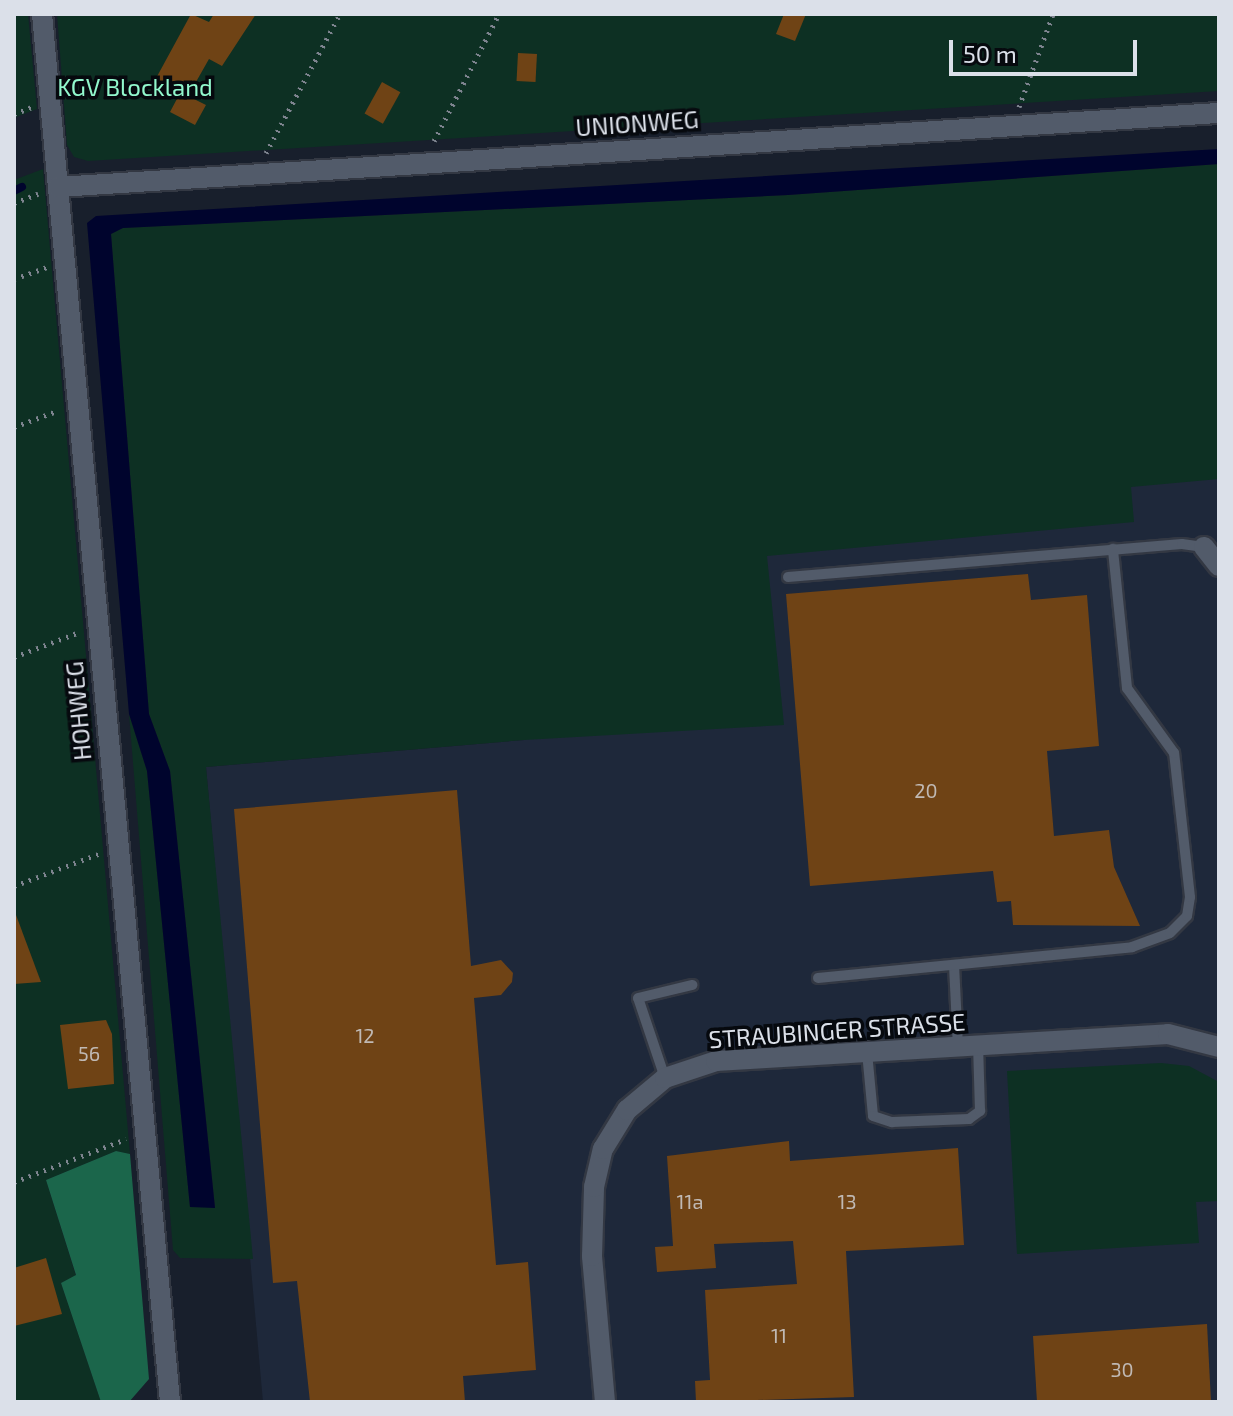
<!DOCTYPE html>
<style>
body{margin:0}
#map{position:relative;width:1233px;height:1416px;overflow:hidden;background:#181f2c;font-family:"Exo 2",sans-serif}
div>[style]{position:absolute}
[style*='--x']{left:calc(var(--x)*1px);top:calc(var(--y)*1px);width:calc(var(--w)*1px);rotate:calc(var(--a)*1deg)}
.built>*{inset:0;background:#1e283a}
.green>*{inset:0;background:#0d3023}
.forest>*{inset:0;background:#1b664b}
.water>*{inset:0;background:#00042d}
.stream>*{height:8px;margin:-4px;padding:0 4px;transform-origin:4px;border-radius:4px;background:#00042d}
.building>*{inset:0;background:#6f4315;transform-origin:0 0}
.path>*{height:5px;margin-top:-2.5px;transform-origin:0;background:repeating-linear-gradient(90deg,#7e848f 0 2px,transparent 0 8px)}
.roads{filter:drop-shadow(2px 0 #333843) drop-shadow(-2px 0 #333843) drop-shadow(0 2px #333843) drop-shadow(0 -2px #333843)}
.service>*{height:10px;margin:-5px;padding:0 5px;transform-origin:5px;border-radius:5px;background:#525b6a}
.minor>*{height:20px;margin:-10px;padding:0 10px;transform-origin:10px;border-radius:10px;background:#525b6a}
span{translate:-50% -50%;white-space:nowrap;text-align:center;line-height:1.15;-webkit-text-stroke:7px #06090e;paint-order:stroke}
.number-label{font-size:20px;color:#c0b9b4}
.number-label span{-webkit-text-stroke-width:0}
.park-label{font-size:24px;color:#92f8cd}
.street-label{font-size:24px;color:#dbe0e9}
.frame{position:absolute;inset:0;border:16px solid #dbe0e9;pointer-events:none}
.scale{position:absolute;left:949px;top:40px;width:188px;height:36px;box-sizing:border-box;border:4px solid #dbe0e9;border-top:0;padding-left:10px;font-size:24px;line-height:28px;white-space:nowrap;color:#dbe0e9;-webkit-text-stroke:6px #06090e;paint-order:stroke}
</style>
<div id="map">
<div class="built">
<div style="clip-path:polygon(1219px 188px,1219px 1402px,263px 1402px,206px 767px,524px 740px,732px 217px)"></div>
</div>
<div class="green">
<div style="clip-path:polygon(14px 14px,28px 14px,37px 109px,14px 118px)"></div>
<div style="clip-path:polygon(57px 14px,1219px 14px,1219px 91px,88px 161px,74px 157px,67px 145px)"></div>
<div style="clip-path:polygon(1219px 164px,1219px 479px,1131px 487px,1134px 522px,767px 556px,784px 725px,524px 740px,206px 767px,253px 1259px,180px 1258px,173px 1250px,129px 714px,147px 771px,190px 1207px,215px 1207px,170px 771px,149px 714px,111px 234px,122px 228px,788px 195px)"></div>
<div style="clip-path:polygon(43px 169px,130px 1154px,116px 1151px,46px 1180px,76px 1276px,61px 1283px,101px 1402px,14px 1402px,14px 180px)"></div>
<div style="clip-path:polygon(1161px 1063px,1189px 1066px,1219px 1082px,1219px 1201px,1196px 1202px,1199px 1243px,1017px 1254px,1007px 1071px)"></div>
</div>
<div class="forest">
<div style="clip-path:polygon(116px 1151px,130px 1154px,149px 1379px,129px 1402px,101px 1402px,61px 1283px,76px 1275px,46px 1180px)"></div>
</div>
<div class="water">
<div style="clip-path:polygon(1219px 149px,1219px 164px,788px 195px,123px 228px,111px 234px,149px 714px,170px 771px,215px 1208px,190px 1207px,147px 771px,129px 714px,87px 223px,96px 216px)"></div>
</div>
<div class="stream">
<div style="--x:14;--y:191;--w:9;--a:-27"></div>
</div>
<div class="building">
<div style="clip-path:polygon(191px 14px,209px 22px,214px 14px,256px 14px,222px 66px,209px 59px,188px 96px,206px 105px,195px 125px,170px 112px,179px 95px,154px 82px)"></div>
<div style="clip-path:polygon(784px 14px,806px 14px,795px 41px,776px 34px)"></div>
<div style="left:518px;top:53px;width:19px;height:28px;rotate:3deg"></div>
<div style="left:382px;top:82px;width:21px;height:36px;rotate:29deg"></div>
<div style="clip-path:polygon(1028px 574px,1031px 600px,1087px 595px,1099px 746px,1047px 751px,1054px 836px,1109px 830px,1114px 867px,1140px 926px,1013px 925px,1011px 901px,997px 902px,993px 871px,810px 886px,786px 594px)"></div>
<div style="clip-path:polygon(457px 790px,471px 966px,501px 960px,513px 973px,512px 982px,501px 995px,474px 998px,496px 1265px,528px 1262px,536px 1370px,463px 1376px,465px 1402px,310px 1402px,297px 1281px,273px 1283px,234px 809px)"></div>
<div style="clip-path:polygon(14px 915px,16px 915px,41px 982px,14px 984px)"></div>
<div style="clip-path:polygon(106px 1020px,112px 1034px,114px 1084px,68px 1089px,60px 1025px)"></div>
<div style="clip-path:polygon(789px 1141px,790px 1161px,958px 1148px,964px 1245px,846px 1251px,854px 1397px,696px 1402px,695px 1381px,710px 1380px,705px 1290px,797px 1284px,793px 1241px,714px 1244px,716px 1268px,657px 1272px,655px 1247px,673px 1246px,667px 1156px)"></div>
<div style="clip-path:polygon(46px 1258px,62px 1314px,14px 1326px,14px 1268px)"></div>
<div style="clip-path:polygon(1207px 1324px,1211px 1402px,1037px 1402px,1033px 1336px)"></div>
</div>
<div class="path">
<div style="--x:1019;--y:107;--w:99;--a:-69.9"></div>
<div style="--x:14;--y:114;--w:19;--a:-21"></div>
<div style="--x:434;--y:141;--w:143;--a:-62.9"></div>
<div style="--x:266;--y:153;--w:157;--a:-62"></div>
<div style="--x:14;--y:203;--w:26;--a:-21"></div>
<div style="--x:14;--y:279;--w:35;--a:-20"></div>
<div style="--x:14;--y:427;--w:46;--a:-20.4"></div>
<div style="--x:14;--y:657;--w:67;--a:-20.9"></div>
<div style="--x:14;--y:886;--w:93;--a:-20.8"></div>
<div style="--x:14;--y:1182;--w:120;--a:-21"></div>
</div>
<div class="roads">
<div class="service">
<div style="--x:788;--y:577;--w:395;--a:-4.8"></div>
<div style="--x:1182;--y:544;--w:22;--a:8"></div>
<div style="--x:954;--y:965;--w:82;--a:87.2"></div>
<div style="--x:818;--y:978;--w:316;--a:-5.6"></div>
<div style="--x:1132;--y:947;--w:40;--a:-20.2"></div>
<div style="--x:1170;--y:933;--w:24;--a:-45"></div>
<div style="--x:1187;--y:916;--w:19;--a:-81"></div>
<div style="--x:1190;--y:897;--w:145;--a:-96.3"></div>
<div style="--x:1174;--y:753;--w:80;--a:-125.9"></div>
<div style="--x:1127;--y:688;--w:140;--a:-95.8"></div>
<div style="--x:867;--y:1052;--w:64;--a:84.6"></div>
<div style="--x:873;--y:1116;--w:20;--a:18"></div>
<div style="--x:892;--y:1122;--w:77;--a:-2.2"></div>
<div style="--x:969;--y:1119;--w:14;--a:-36"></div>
<div style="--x:980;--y:1111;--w:66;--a:-91.7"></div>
<div style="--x:665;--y:1078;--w:84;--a:-108.6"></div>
<div style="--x:638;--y:998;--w:56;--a:-13.5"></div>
</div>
<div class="minor">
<div style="--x:42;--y:14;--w:1394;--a:84.73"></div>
<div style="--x:58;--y:187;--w:1163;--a:-3.65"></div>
<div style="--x:1204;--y:547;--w:24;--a:52"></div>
<div style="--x:605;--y:1402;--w:147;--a:-95.1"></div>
<div style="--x:592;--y:1256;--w:69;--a:-88.3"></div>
<div style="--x:594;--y:1187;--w:39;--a:-77"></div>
<div style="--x:603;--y:1149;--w:46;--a:-58.4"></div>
<div style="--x:627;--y:1110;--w:50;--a:-40.1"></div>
<div style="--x:665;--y:1078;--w:54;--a:-18.4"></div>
<div style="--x:716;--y:1061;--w:453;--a:-3.4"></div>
<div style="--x:1168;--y:1034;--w:53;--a:14.3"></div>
</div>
</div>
<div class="number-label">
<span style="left:926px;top:790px">20</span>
<span style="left:365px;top:1035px">12</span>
<span style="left:89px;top:1053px">56</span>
<span style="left:690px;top:1201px">11a</span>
<span style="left:847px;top:1201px">13</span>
<span style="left:779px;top:1335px">11</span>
<span style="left:1122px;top:1369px">30</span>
</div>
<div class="park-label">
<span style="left:135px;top:87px">KGV Blockland</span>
</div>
<div class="street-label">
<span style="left:637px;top:123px;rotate:-4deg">UNIONWEG</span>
<span style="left:78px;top:711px;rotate:-95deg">HOHWEG</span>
<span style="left:837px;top:1030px;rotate:-4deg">STRAUBINGER STRASSE</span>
</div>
<div class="frame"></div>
<div class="scale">50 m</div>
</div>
